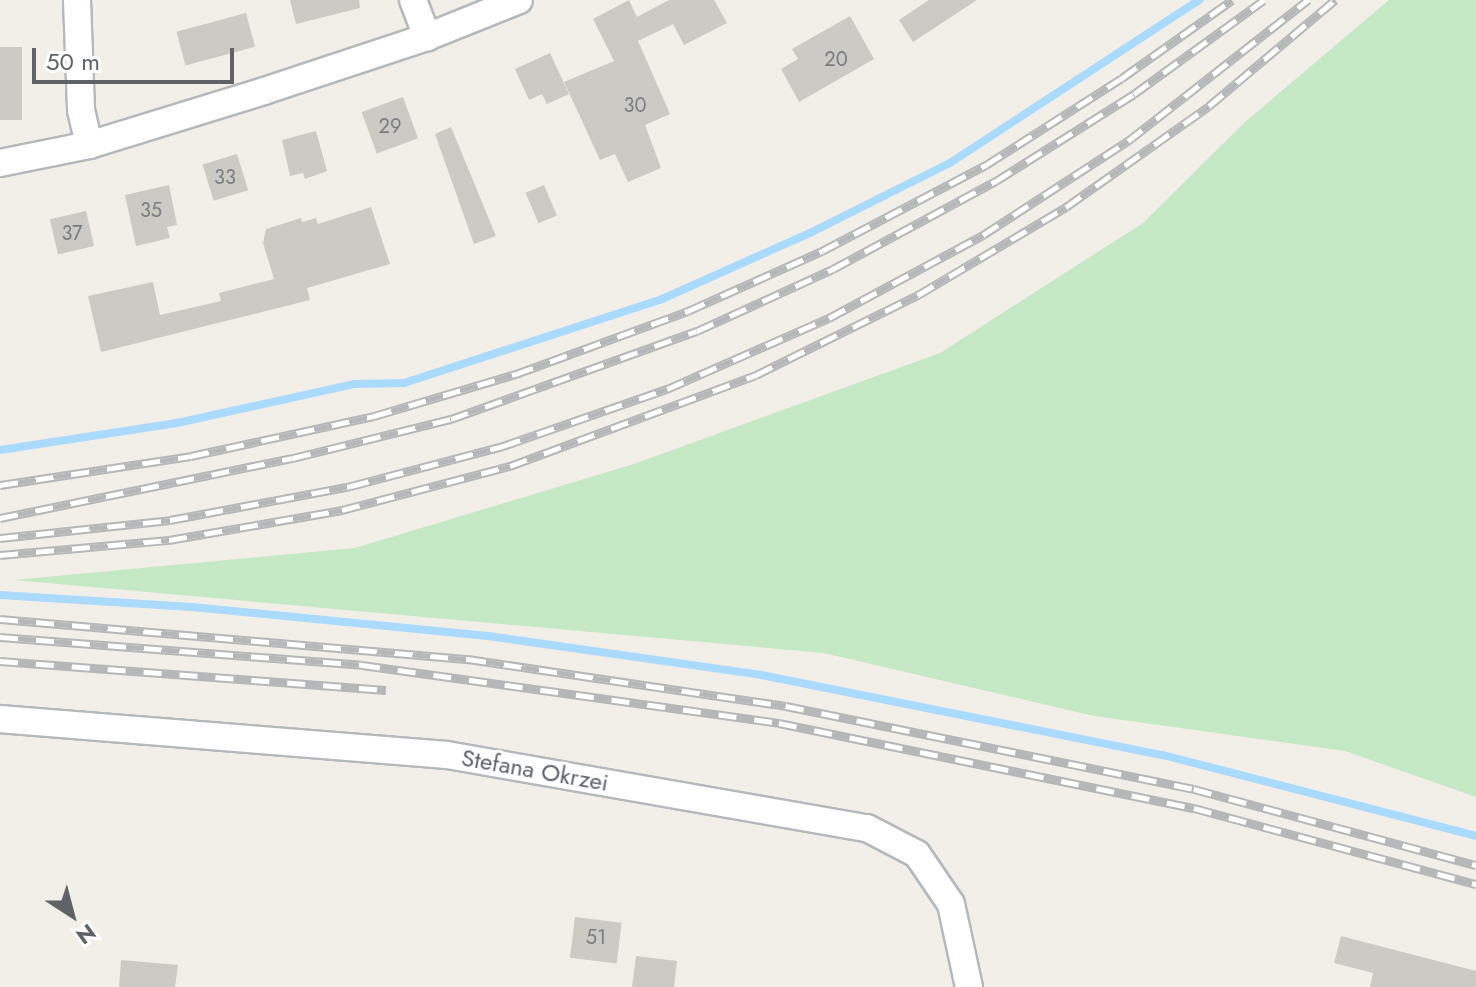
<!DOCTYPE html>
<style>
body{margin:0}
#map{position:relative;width:1476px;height:987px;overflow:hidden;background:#f1efe8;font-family:Jost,sans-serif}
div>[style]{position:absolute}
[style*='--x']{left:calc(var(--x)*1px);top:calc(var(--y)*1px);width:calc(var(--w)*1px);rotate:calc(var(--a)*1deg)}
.green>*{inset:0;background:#c5e8c5}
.stream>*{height:8px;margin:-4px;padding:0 4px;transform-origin:4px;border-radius:4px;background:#aadaff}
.building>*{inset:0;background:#cccac5;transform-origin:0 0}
.roads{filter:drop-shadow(2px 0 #b5b8bc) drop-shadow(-2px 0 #b5b8bc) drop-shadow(0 2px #b5b8bc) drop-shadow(0 -2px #b5b8bc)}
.minor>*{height:26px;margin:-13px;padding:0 13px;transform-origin:13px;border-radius:13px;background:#fff}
.rail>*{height:9px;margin-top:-4.5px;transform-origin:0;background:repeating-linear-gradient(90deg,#fff 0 18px,#b6b7b8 0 36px);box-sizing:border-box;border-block:2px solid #b6b7b8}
span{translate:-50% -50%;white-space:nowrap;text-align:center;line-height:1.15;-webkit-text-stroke:6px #fff;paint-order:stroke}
.number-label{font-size:20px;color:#7a7d7f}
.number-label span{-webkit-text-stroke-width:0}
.street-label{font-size:24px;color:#5f6368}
.north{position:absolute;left:32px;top:875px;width:80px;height:80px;-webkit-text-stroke:6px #fff;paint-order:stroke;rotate:144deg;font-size:22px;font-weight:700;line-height:32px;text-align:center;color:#5f6368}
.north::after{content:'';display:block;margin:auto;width:28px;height:36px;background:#5f6368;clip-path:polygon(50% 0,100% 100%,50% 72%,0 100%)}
.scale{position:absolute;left:32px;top:48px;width:202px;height:36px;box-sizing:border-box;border:4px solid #5f6368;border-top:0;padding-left:10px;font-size:24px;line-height:28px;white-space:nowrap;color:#5f6368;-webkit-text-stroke:6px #fff;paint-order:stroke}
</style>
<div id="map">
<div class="green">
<div style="clip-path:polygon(1389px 0,1476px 0,1476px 797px,1345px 751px,1094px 716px,824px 653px,14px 580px,355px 548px,634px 464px,940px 353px,1143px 223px,1245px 122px)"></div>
</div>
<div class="stream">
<div style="--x:0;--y:450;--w:179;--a:-8.7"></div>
<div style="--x:177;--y:423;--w:182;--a:-12.4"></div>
<div style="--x:355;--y:384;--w:49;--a:-1.2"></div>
<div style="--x:404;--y:383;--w:271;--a:-18"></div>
<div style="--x:662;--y:299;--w:164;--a:-24.1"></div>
<div style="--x:812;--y:232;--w:154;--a:-26.6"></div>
<div style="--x:950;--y:163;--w:298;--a:-33.2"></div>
<div style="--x:0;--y:595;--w:192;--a:3.6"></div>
<div style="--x:192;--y:607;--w:297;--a:5.6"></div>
<div style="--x:488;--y:636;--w:276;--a:8.1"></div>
<div style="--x:761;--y:675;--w:410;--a:11.3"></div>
<div style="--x:1163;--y:755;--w:323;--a:14.5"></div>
</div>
<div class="building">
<div style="clip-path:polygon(290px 0,359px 0,360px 8px,296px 24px)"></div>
<div style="clip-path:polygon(629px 0,637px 17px,669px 0,714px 0,727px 23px,684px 45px,673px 24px,638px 41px,670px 114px,645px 125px,661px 168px,628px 182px,615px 154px,600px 160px,564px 82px,614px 61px,593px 19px)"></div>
<div style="clip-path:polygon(929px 0,977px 0,913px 42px,899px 20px)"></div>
<div style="left:246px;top:13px;width:35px;height:72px;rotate:75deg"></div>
<div style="clip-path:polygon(850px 16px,874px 59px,799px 102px,781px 69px,798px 59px,792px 49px)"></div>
<div style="left:0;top:47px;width:22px;height:73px"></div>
<div style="clip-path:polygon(550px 53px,569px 94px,547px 104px,542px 94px,529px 100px,515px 69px)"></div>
<div style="left:403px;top:97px;width:44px;height:44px;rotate:70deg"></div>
<div style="clip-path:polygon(451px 127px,496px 236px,474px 244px,435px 134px)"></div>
<div style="clip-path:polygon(316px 131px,327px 171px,305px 179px,303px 173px,290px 176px,282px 140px)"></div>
<div style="left:237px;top:154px;width:38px;height:36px;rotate:73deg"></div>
<div style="clip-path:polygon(169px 185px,177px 225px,167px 227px,170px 238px,136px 246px,125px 195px)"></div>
<div style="left:544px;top:185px;width:33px;height:20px;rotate:67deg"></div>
<div style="clip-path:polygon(371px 207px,390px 264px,307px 288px,310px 300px,101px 352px,88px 296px,153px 282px,160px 315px,221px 301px,219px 293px,274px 279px,263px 243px,266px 229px,301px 218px,302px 222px,316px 218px,318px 224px)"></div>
<div style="left:86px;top:211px;width:36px;height:37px;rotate:77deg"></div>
<div style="left:575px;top:917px;width:47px;height:41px;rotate:7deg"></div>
<div style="clip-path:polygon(1341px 936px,1476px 971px,1476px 987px,1370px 987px,1373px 973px,1334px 963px)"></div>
<div style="clip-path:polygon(636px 956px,677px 961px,674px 987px,632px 987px)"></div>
<div style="clip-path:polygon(121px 960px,178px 965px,175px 987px,119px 987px)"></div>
</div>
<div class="roads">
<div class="minor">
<div style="--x:77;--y:0;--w:110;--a:87.9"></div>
<div style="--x:81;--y:110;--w:36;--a:77"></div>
<div style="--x:413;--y:0;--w:40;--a:69"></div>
<div style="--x:0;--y:163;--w:91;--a:-11.4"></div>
<div style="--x:89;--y:145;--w:183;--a:-17.1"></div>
<div style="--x:264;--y:91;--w:172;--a:-18.3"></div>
<div style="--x:427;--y:37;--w:99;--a:-21.9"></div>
<div style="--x:0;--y:719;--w:448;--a:4.6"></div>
<div style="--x:447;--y:755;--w:426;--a:9.9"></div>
<div style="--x:867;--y:828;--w:56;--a:27.5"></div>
<div style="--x:917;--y:854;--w:60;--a:55.8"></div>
<div style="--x:951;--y:904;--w:85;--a:77.8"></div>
</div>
</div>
<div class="rail">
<div style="--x:0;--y:485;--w:193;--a:-8.6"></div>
<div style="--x:191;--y:456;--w:187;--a:-12.3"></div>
<div style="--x:374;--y:416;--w:148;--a:-16.5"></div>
<div style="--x:516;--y:374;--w:183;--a:-20.1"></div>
<div style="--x:688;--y:311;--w:147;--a:-24.1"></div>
<div style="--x:822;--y:251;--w:185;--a:-27.7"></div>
<div style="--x:986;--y:165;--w:161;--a:-32.6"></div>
<div style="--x:1122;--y:78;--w:135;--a:-35.3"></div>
<div style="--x:0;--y:518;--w:299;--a:-11.6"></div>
<div style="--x:293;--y:458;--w:163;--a:-13.9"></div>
<div style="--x:451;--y:419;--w:261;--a:-19.7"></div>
<div style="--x:697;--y:331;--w:149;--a:-24.5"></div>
<div style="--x:833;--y:269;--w:185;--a:-28.4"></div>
<div style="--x:996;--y:181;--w:163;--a:-32.2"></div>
<div style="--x:1134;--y:94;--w:160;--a:-35.9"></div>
<div style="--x:0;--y:538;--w:171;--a:-6"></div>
<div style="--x:170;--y:520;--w:184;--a:-10.6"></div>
<div style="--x:351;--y:486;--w:157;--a:-14.7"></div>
<div style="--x:503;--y:446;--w:174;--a:-19.2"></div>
<div style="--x:667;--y:389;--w:177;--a:-23.7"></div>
<div style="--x:829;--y:318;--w:175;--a:-28.3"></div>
<div style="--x:983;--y:235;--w:173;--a:-33"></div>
<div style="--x:1128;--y:141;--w:229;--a:-38.1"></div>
<div style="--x:0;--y:555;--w:170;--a:-5.1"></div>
<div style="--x:169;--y:540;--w:176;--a:-9.8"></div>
<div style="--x:342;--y:510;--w:174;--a:-14.7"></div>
<div style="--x:510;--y:466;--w:262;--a:-20.3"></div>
<div style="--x:756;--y:375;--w:181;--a:-26.3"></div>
<div style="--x:918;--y:295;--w:172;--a:-30.7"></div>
<div style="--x:1066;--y:207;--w:175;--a:-35.2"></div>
<div style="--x:1209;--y:106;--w:165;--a:-40.1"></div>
<div style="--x:0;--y:619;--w:470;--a:4.9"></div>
<div style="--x:468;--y:659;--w:321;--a:8.4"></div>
<div style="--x:786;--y:706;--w:416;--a:11.5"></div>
<div style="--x:1194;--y:789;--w:292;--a:15.1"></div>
<div style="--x:0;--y:637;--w:363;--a:4.4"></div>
<div style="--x:362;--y:665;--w:421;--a:7.9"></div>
<div style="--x:779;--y:723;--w:424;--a:11.6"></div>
<div style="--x:1194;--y:808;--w:292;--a:15.1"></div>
<div style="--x:0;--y:661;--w:387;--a:4.3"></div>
</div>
<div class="number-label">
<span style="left:836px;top:59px">20</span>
<span style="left:635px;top:105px">30</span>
<span style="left:390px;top:126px">29</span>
<span style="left:225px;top:177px">33</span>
<span style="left:151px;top:210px">35</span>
<span style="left:72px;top:233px">37</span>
<span style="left:596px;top:937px">51</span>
</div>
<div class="street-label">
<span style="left:535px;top:770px;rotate:10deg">Stefana Okrzei</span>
</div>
<div class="north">N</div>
<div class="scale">50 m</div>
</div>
